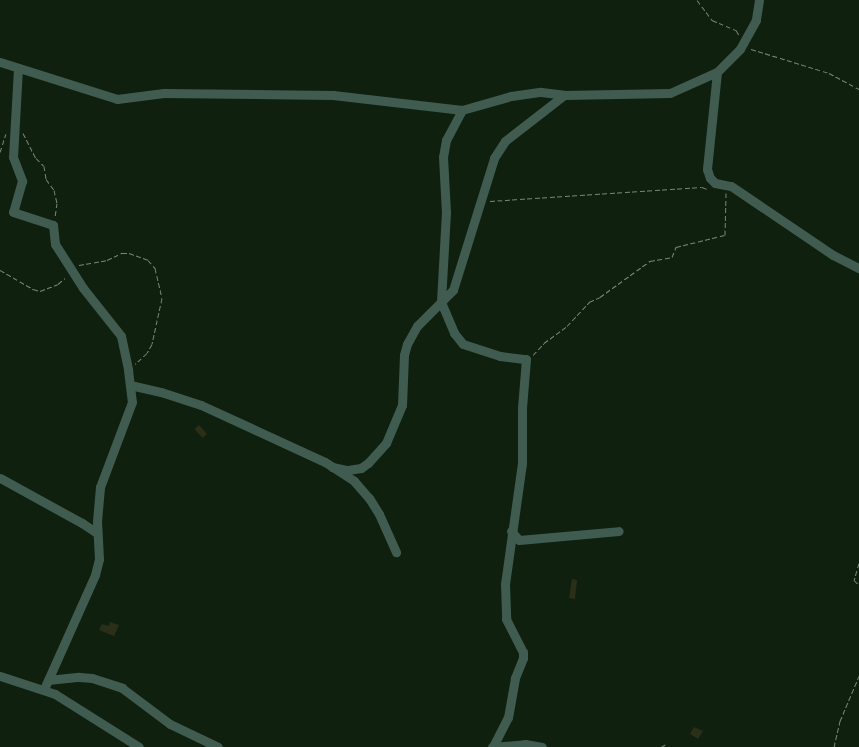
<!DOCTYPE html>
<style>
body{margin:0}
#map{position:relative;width:859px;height:747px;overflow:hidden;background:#10200f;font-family:"PT Serif",serif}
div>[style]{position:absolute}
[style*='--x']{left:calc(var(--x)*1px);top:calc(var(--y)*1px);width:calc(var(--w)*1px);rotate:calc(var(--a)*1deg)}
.building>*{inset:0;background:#2b2f18;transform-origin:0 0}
.path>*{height:1px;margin-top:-0.5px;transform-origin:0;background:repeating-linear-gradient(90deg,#788677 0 5px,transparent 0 7.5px)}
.street>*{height:9px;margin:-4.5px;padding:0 4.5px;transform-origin:4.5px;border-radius:4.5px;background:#405c51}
span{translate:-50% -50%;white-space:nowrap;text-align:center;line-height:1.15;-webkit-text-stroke:5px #030803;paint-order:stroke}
</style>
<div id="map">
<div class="building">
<div style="left:199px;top:425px;width:12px;height:6px;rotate:48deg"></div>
<div style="clip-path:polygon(572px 579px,577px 580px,575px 599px,569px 598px)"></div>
<div style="clip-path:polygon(110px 622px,119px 625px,114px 636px,99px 630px,102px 624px,109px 626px)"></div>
<div style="clip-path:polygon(694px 727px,703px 731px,698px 739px,690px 734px)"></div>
</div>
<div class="path">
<div style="--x:697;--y:0;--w:25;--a:53"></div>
<div style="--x:712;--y:20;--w:26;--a:23"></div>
<div style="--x:736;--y:30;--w:6;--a:59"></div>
<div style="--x:751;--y:49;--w:82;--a:17.1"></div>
<div style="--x:829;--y:73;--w:34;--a:28"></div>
<div style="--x:23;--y:133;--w:28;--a:63"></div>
<div style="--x:36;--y:158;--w:11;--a:45"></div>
<div style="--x:44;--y:166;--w:13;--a:81"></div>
<div style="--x:46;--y:179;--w:14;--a:54"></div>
<div style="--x:54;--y:190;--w:13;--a:77"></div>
<div style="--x:57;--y:203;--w:14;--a:98"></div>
<div style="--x:0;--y:152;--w:19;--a:-72"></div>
<div style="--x:490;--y:201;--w:212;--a:-3.8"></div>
<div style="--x:702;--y:187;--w:5;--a:22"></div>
<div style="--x:79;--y:265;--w:28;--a:-10"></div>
<div style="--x:107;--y:260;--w:17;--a:-25"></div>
<div style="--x:122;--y:253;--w:7;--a:0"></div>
<div style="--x:129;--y:253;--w:20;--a:20"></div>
<div style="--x:148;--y:260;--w:11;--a:49"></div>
<div style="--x:155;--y:268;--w:31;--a:77"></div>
<div style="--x:162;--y:298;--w:47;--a:102.3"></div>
<div style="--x:152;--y:344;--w:10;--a:119"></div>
<div style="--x:147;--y:353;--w:16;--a:137"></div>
<div style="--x:0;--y:270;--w:38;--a:30"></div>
<div style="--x:33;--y:289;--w:7;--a:16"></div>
<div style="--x:40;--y:291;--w:19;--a:-21"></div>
<div style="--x:58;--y:284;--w:9;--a:-41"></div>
<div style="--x:533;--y:355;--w:16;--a:-47"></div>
<div style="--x:544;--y:343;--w:29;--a:-36"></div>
<div style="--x:567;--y:326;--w:33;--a:-47"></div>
<div style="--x:589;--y:302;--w:12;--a:-24"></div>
<div style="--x:600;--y:297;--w:62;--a:-35.8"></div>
<div style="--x:650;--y:261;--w:22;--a:-10"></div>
<div style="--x:672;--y:257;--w:11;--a:-68"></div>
<div style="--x:676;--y:247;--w:50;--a:-13.8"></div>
<div style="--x:725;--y:235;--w:42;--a:-88.6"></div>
<div style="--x:859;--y:563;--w:18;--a:106"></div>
<div style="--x:854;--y:580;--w:7;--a:45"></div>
<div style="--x:661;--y:747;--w:6;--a:-31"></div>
<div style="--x:834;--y:747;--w:27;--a:-77"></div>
<div style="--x:840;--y:721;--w:49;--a:-67.1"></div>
</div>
<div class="street">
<div style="--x:759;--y:0;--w:20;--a:99"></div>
<div style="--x:756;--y:20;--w:33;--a:119"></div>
<div style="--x:740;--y:49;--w:33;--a:135"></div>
<div style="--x:717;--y:72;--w:98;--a:95.9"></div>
<div style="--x:707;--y:169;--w:9;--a:72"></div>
<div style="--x:710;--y:178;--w:7;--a:45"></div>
<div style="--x:715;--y:183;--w:16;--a:11"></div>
<div style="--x:731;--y:186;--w:123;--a:34.1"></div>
<div style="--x:833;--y:255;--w:29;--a:27"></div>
<div style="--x:0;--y:62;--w:123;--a:17.5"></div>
<div style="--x:117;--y:99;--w:47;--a:-7.3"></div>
<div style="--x:164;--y:93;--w:169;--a:0.7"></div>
<div style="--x:333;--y:95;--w:130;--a:6.6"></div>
<div style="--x:462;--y:110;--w:51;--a:-15.9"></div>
<div style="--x:511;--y:96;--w:30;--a:-8"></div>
<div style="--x:541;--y:92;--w:23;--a:7"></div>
<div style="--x:564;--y:95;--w:106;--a:-1.1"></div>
<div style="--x:670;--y:93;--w:51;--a:-24.1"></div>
<div style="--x:18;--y:68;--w:89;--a:93.2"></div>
<div style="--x:13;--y:157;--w:26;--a:69"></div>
<div style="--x:22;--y:181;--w:32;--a:106"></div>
<div style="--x:13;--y:212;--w:42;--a:18"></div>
<div style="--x:53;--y:225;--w:19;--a:84"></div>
<div style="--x:55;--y:244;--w:52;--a:57.5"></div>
<div style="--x:83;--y:288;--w:61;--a:51.6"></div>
<div style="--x:121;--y:336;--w:35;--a:78"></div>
<div style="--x:128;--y:370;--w:32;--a:83"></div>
<div style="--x:132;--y:402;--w:91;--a:110.6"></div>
<div style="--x:100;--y:487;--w:34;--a:95"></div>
<div style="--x:97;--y:521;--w:38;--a:87"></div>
<div style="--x:99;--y:559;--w:16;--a:104"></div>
<div style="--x:95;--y:575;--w:125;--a:114.1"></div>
<div style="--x:462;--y:110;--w:34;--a:118"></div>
<div style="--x:446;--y:140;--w:17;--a:100"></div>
<div style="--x:443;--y:157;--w:55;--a:86.9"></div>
<div style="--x:446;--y:212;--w:90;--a:93.2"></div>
<div style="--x:441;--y:302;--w:34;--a:67"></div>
<div style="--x:454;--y:333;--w:14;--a:51"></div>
<div style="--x:463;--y:344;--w:39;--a:18"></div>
<div style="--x:500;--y:356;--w:26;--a:7"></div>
<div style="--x:526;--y:359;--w:49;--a:94.7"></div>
<div style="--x:522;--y:408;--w:55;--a:90"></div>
<div style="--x:522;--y:463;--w:122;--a:98"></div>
<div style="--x:505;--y:584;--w:35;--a:88"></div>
<div style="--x:506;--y:619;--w:37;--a:63"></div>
<div style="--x:523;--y:652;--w:6;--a:90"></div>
<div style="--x:523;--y:658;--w:22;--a:112"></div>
<div style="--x:515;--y:678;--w:40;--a:100"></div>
<div style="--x:508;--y:717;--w:34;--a:117"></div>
<div style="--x:130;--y:385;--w:32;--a:13"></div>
<div style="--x:161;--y:392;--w:42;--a:18"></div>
<div style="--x:201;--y:405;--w:136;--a:24.7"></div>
<div style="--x:325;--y:462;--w:35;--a:33"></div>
<div style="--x:354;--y:481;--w:23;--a:49"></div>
<div style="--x:369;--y:498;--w:19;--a:58"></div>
<div style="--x:379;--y:514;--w:42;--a:65.9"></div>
<div style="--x:332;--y:467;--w:16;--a:11"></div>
<div style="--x:348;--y:470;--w:13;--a:-9"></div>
<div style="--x:361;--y:468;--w:9;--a:-36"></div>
<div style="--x:368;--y:463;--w:27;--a:-48"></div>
<div style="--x:386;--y:443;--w:41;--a:-67.2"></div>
<div style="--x:402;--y:405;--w:50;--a:-87.7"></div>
<div style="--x:404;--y:355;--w:11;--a:-75"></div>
<div style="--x:407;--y:344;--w:21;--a:-61"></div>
<div style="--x:417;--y:326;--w:51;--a:-45"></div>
<div style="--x:453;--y:290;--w:138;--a:-72.7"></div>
<div style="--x:494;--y:158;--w:20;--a:-57"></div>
<div style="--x:505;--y:141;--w:75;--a:-37.9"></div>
<div style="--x:0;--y:478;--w:94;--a:28.8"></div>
<div style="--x:82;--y:523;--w:18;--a:34"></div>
<div style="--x:511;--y:531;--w:12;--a:48"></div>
<div style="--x:519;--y:540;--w:100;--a:-5.1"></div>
<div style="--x:0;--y:676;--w:58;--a:18.1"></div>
<div style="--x:55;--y:694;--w:99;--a:32.2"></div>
<div style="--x:48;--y:680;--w:31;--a:-6"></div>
<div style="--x:79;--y:677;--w:13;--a:4"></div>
<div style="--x:92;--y:678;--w:32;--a:18"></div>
<div style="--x:122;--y:688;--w:60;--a:36.9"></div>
<div style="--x:170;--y:724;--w:53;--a:25.6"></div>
<div style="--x:492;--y:747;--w:33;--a:-5"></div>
<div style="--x:525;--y:744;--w:17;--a:10"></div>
</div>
</div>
